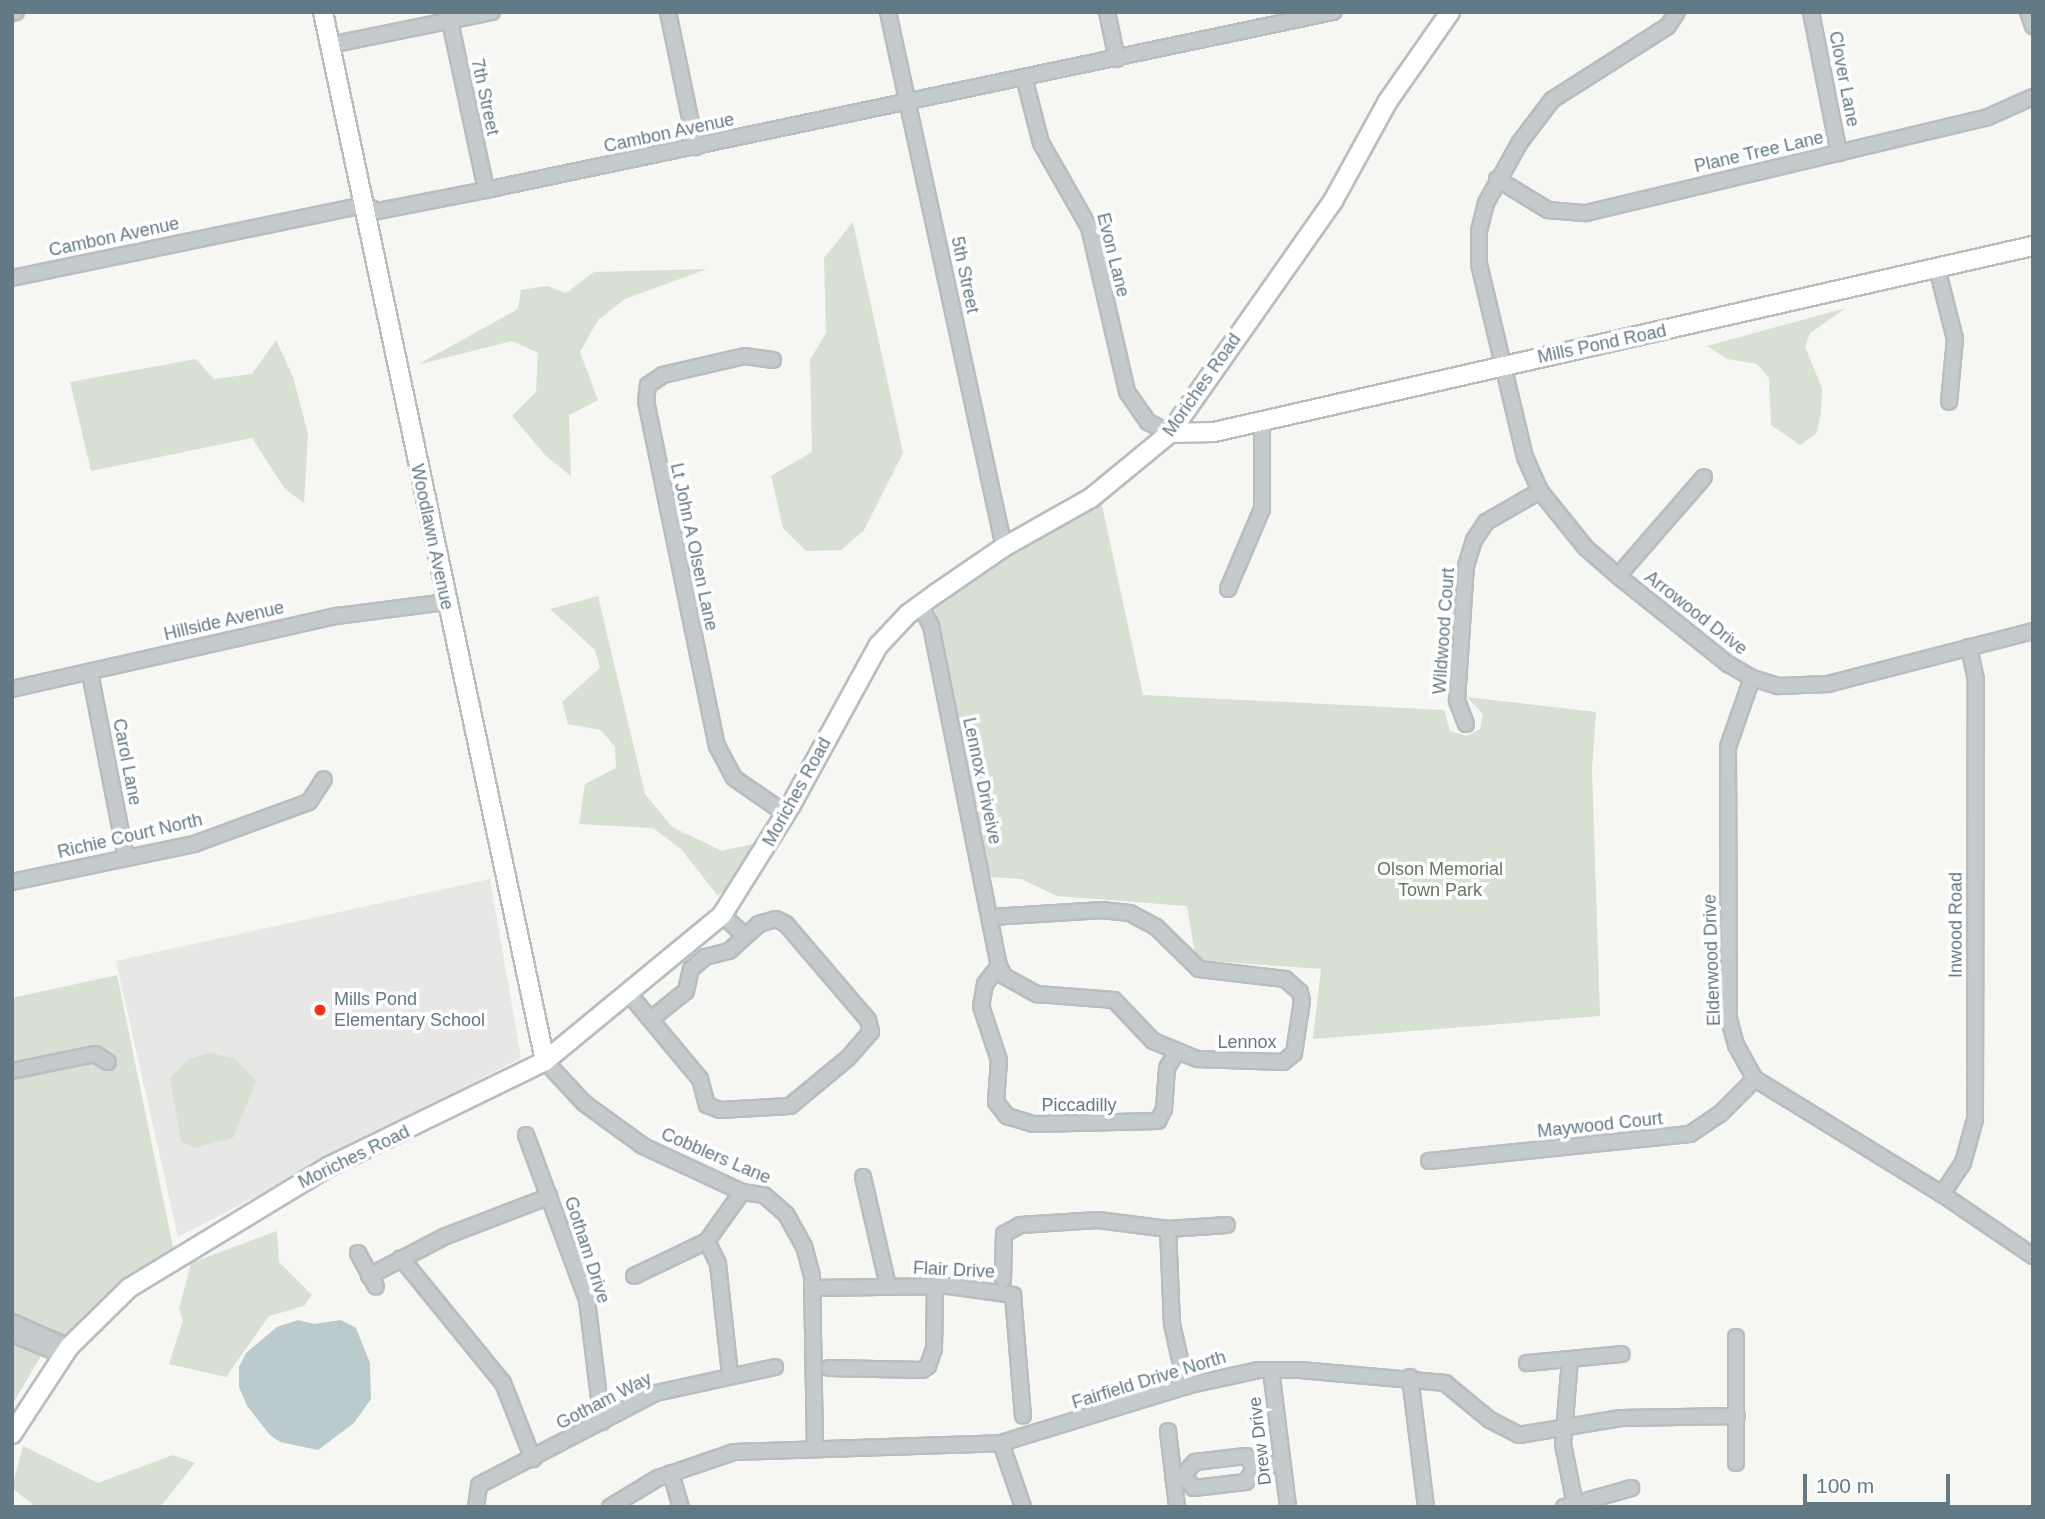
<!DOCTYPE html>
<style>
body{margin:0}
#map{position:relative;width:2045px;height:1519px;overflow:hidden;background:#f6f6f2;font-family:Arial,sans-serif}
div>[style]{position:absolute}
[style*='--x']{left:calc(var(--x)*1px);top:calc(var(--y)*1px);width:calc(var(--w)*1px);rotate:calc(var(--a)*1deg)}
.built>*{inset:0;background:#e7e7e6}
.green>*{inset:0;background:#d8dfd3}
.water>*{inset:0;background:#bbcacd}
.roads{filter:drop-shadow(2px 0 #b8bdc0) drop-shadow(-2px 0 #b8bdc0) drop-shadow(0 2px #b8bdc0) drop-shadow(0 -2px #b8bdc0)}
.minor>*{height:14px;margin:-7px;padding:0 7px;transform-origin:7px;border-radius:7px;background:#c5cacc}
.major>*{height:18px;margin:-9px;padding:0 9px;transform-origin:9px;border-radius:9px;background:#fff}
.dots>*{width:19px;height:19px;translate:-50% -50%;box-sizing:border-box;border:4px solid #fff;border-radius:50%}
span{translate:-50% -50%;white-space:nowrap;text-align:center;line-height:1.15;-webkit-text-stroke:7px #fff;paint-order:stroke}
.street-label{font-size:18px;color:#627a86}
.park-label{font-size:18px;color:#66785d}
.poi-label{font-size:18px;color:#627a86}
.left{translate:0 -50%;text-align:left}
.frame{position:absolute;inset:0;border:14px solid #627a86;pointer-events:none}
.scale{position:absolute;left:1803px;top:1474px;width:147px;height:32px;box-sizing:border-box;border:4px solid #627a86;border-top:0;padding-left:9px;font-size:21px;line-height:24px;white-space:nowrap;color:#627a86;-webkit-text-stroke:5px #fff;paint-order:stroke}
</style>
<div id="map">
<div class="built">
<div style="clip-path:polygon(490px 879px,521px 1058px,178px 1237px,116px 961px)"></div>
</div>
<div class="green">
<div style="clip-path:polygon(853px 222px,903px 453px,864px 530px,841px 550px,806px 551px,783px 528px,771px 476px,812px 452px,810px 360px,826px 333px,824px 258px)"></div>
<div style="clip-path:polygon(707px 269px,625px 299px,598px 320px,580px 352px,598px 400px,569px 415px,571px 476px,546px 456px,512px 416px,536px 392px,538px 353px,512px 341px,417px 365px,518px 309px,521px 290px,547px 286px,566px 293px,594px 272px)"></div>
<div style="clip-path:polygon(1846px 308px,1810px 333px,1805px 347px,1822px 388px,1821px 414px,1816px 434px,1800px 445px,1771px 425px,1769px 378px,1757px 364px,1727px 359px,1707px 346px)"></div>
<div style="clip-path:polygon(276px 340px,293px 377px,308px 434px,304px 503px,285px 489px,252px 438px,91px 471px,70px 382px,196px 359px,214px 379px,252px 374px)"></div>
<div style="clip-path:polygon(1101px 501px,1143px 695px,1444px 710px,1450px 731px,1467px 736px,1480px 729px,1483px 714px,1467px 697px,1596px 712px,1592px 768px,1600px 1016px,1313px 1039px,1321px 969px,1196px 960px,1187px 906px,1057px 896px,1021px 879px,990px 877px,933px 601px)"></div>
<div style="clip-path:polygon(598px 596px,645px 794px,672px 827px,722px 851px,757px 843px,737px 877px,718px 896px,681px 849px,653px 828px,579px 824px,585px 784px,616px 768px,615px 747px,601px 730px,568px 724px,562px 702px,600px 668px,595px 650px,550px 609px)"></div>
<div style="clip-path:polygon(117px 975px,173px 1247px,41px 1356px,12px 1405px,12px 998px)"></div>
<div style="clip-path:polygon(209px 1053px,234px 1058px,256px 1081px,233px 1138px,194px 1148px,181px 1141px,170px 1078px,189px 1059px)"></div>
<div style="clip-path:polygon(277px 1231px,279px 1262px,312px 1295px,304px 1306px,269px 1316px,226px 1377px,169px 1364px,183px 1320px,179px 1309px,191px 1263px)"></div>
<div style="clip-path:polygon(23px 1446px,98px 1483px,173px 1455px,195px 1463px,160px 1507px,36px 1507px,12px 1488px)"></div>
</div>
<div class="water">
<div style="clip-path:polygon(298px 1320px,314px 1324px,341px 1320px,356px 1328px,370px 1363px,371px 1399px,354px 1423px,318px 1450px,280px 1442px,270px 1435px,247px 1406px,239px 1387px,239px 1367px,246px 1353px,277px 1327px)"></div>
</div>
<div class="roads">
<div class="minor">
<div style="--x:448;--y:12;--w:182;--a:77.9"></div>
<div style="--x:668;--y:12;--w:138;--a:78.3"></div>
<div style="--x:888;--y:12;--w:547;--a:77.77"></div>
<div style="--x:1107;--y:12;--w:48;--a:78"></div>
<div style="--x:1677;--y:12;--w:17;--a:123"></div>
<div style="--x:1668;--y:26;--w:138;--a:147.5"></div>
<div style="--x:1552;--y:100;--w:53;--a:127.3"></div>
<div style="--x:1520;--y:142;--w:70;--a:119.1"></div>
<div style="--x:1486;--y:203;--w:29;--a:104"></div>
<div style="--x:1479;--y:231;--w:33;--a:90"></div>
<div style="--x:1479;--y:264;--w:198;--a:76.6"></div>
<div style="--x:1525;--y:457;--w:37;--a:66"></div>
<div style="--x:1540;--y:491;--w:73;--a:51.1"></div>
<div style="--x:1586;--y:548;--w:43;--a:41.2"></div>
<div style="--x:1618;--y:576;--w:141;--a:38.7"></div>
<div style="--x:1728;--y:664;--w:28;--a:30"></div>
<div style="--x:1752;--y:678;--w:28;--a:17"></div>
<div style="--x:1779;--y:686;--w:49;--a:-2.3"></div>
<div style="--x:1828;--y:684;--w:212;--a:-14.5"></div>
<div style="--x:1811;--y:12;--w:144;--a:78.8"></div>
<div style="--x:2028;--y:12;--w:15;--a:70"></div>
<div style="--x:12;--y:13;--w:4;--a:-14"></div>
<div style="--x:330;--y:45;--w:165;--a:-11.5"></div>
<div style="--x:1024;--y:77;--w:68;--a:75.6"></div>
<div style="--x:1041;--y:143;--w:97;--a:60.3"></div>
<div style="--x:1089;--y:227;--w:169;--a:77"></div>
<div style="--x:1127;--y:392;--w:37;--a:55"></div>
<div style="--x:1148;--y:422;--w:25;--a:27"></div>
<div style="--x:1497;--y:179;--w:60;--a:31.3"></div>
<div style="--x:1548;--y:210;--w:38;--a:5"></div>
<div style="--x:1586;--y:213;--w:413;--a:-13.4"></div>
<div style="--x:1988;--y:117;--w:49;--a:-24"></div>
<div style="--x:1937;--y:268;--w:73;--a:75.8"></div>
<div style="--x:1955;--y:339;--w:63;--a:95.4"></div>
<div style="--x:12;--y:278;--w:359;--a:-11.7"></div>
<div style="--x:364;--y:205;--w:15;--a:23"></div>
<div style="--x:378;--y:211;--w:110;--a:-11"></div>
<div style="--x:486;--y:190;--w:866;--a:-11.87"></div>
<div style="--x:773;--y:360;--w:28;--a:-172"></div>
<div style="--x:745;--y:356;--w:84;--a:167"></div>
<div style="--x:663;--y:375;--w:18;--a:146"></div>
<div style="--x:648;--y:385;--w:16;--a:97"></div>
<div style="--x:646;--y:401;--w:352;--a:78.4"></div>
<div style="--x:717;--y:746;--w:36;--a:62"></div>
<div style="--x:734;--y:778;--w:63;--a:34.7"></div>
<div style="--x:1618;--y:576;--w:131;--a:-49"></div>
<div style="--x:1228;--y:589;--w:87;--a:-67"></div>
<div style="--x:1262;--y:509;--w:89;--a:-90"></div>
<div style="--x:920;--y:605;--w:24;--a:62"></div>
<div style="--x:931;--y:626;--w:347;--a:78.7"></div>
<div style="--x:999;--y:966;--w:11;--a:63"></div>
<div style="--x:1004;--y:976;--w:38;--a:29"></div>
<div style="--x:1037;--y:994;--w:77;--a:4.5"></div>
<div style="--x:1114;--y:1000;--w:57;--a:46.4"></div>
<div style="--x:1153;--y:1041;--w:48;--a:22.2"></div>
<div style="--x:1197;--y:1059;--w:86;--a:2"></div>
<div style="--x:1283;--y:1062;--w:14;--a:-39"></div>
<div style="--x:1294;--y:1053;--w:53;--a:-81.3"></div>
<div style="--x:1302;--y:1001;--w:9;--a:-103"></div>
<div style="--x:1300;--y:992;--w:20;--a:-139"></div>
<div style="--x:1285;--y:979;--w:87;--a:-173.4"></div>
<div style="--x:1199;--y:969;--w:60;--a:-135.7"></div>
<div style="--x:1156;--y:927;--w:30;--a:-152"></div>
<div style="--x:1130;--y:913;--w:27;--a:-174"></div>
<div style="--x:1103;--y:910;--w:112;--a:176.4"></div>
<div style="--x:90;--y:673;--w:188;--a:79"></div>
<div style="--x:1752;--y:678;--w:73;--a:109.2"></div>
<div style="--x:1728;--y:747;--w:272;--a:89.8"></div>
<div style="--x:1729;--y:1019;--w:27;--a:75"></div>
<div style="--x:1736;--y:1045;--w:39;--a:61"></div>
<div style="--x:1755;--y:1079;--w:220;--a:31.6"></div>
<div style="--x:1942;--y:1194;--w:110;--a:34.3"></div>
<div style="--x:12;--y:689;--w:333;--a:-12.7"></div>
<div style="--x:337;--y:616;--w:110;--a:-7.3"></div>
<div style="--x:1466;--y:724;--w:26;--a:-111"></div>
<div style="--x:1457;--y:700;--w:134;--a:-86.2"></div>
<div style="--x:1466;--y:566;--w:27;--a:-73"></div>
<div style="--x:1474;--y:540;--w:22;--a:-56"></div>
<div style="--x:1486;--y:522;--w:62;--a:-29.9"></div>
<div style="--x:12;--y:882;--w:186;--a:-11.8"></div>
<div style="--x:194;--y:844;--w:122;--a:-20.1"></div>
<div style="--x:309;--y:802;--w:27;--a:-57"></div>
<div style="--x:722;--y:915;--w:31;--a:42"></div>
<div style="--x:999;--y:966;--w:23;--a:128"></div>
<div style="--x:985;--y:984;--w:22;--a:100"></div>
<div style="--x:981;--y:1006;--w:57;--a:71.6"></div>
<div style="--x:999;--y:1060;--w:42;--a:94.1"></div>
<div style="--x:996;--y:1102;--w:18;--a:52"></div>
<div style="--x:1007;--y:1116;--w:27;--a:17"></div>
<div style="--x:1033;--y:1124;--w:125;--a:-1.4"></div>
<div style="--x:1158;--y:1121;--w:13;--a:-63"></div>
<div style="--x:1164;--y:1109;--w:41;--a:-85.8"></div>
<div style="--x:1167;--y:1068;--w:17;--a:-59"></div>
<div style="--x:630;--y:995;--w:109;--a:50.2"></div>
<div style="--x:700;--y:1079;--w:27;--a:75"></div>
<div style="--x:707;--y:1105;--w:14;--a:21"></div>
<div style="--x:720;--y:1110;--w:70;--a:-3.3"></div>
<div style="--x:790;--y:1106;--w:75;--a:-39.6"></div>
<div style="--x:848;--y:1058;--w:35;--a:-49"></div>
<div style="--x:871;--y:1032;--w:12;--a:-104"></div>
<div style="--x:868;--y:1020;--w:126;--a:-130.5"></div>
<div style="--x:786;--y:924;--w:11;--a:-153"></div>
<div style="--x:776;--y:919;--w:18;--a:164"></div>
<div style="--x:759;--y:924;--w:40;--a:138"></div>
<div style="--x:729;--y:951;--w:25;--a:166"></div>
<div style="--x:705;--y:957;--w:18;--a:139"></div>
<div style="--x:691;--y:969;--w:23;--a:103"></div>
<div style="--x:686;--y:991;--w:45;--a:141.3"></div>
<div style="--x:545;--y:1061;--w:57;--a:47.1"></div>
<div style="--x:584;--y:1103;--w:73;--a:36.1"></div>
<div style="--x:643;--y:1146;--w:109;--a:24.9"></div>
<div style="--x:742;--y:1192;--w:22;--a:8"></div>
<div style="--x:764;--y:1195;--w:29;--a:41"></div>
<div style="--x:786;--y:1214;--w:37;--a:61"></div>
<div style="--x:804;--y:1246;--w:31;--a:75"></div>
<div style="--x:812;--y:1276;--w:171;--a:89"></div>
<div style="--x:12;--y:1071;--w:85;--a:-11.6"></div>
<div style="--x:95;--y:1054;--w:15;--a:32"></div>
<div style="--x:526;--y:1135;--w:176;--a:69.7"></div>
<div style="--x:587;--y:1300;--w:123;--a:83"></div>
<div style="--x:1429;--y:1161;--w:262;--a:-5.9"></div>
<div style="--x:1690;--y:1134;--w:36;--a:-34"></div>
<div style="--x:1720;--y:1114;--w:49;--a:-45"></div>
<div style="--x:863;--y:1177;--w:112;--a:77.1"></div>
<div style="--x:1942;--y:1194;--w:37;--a:-56"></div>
<div style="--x:1963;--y:1163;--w:46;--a:-74.7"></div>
<div style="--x:1975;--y:1119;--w:439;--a:-89.9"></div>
<div style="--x:1976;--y:680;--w:34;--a:-102"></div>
<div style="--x:1168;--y:1229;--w:95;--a:87.6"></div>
<div style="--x:1172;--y:1324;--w:64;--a:77.3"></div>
<div style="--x:707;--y:1241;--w:25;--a:64"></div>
<div style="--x:718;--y:1264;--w:112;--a:83.8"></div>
<div style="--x:358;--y:1253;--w:38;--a:62"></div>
<div style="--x:401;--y:1258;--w:161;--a:50.8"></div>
<div style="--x:503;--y:1383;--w:82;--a:68.5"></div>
<div style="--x:369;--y:1276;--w:87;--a:-27.5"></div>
<div style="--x:446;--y:1236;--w:111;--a:-21"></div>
<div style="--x:634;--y:1276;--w:81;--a:-25.6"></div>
<div style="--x:707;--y:1241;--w:60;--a:-54.5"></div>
<div style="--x:1003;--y:1280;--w:46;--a:-88.8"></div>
<div style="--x:1004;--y:1234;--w:18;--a:-29"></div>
<div style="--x:1020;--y:1225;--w:78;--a:-3.7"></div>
<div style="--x:1098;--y:1220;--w:71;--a:7.3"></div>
<div style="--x:1168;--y:1229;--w:59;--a:-3.9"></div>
<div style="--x:813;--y:1288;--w:136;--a:-0.8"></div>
<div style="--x:949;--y:1286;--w:65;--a:8"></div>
<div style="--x:1013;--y:1295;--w:121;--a:85.3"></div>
<div style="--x:12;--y:1322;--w:62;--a:23.7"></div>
<div style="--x:12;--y:1334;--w:55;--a:22.4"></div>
<div style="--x:1736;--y:1337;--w:126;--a:90"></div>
<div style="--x:1570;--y:1360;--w:84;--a:94.8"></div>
<div style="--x:1563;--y:1444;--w:61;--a:78.7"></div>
<div style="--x:1527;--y:1363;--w:95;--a:-5.4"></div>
<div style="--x:829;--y:1368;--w:93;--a:1.2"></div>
<div style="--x:922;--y:1370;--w:7;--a:-34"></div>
<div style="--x:928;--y:1366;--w:18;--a:-71"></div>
<div style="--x:934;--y:1349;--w:63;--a:-89.1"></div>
<div style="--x:1271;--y:1370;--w:138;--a:82.9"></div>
<div style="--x:1410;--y:1377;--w:131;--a:83"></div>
<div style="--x:1168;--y:1431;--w:77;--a:83.2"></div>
<div style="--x:1001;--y:1443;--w:68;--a:71"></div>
<div style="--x:671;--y:1473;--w:35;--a:74"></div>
<div style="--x:1183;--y:1475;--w:17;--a:50"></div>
<div style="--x:1194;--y:1488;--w:52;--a:-6.6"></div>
<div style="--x:1246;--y:1482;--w:17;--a:-59"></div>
<div style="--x:1255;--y:1467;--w:27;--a:-8"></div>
<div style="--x:1173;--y:1477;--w:10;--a:-11"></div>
<div style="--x:1183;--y:1475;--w:18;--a:-47"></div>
<div style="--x:1195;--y:1462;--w:51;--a:-6.7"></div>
<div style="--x:1246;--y:1456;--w:14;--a:51"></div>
<div style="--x:476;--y:1507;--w:22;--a:-82"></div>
<div style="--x:479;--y:1485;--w:199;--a:-27.5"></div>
<div style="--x:656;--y:1393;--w:122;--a:-12.3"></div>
<div style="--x:610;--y:1507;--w:56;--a:-31.1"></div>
<div style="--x:658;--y:1478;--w:80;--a:-18.9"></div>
<div style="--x:734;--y:1452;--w:267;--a:-1.9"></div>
<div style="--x:1001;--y:1443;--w:194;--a:-17.1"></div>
<div style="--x:1186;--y:1386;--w:75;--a:-12.4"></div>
<div style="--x:1259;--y:1370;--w:41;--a:0"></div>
<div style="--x:1300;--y:1370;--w:146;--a:5.1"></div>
<div style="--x:1445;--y:1383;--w:58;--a:39.4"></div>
<div style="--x:1490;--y:1420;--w:33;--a:27"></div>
<div style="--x:1519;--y:1435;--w:103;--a:-9.5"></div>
<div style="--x:1621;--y:1418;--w:116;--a:-1"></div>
<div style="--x:1564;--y:1507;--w:70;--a:-15.8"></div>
</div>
<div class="major">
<div style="--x:323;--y:12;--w:1072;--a:78.05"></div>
<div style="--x:1170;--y:433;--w:44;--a:-1.3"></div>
<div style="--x:1214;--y:432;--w:840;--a:-12.8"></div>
<div style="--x:12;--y:1434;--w:104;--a:-56.8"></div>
<div style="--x:69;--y:1347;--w:84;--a:-44.5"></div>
<div style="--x:129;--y:1288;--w:233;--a:-31.3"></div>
<div style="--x:328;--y:1167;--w:242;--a:-26"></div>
<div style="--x:545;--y:1061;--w:229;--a:-39.5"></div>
<div style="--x:722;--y:915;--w:130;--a:-57.9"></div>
<div style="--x:791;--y:805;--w:181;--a:-61.3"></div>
<div style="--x:878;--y:646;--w:44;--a:-46.8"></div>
<div style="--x:908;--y:614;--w:36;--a:-36"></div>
<div style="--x:937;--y:593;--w:81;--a:-34.5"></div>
<div style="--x:1004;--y:547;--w:100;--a:-29.4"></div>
<div style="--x:1091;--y:498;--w:102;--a:-39.4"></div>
<div style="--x:1170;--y:433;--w:284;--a:-54.9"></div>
<div style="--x:1333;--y:201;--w:114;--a:-61.2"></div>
<div style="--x:1388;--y:101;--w:108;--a:-55.1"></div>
</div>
</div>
<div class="dots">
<div style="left:320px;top:1010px;background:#f53013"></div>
</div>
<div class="street-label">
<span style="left:1844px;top:79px;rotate:79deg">Clover Lane</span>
<span style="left:485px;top:97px;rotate:78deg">7th Street</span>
<span style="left:669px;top:133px;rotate:-12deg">Cambon Avenue</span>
<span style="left:1759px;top:152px;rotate:-13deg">Plane Tree Lane</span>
<span style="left:114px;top:237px;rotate:-12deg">Cambon Avenue</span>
<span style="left:1113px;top:255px;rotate:76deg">Evon Lane</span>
<span style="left:965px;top:275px;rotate:78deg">5th Street</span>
<span style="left:1602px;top:344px;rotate:-12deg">Mills Pond Road</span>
<span style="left:1202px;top:385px;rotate:-55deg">Moriches Road</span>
<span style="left:432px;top:537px;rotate:78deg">Woodlawn Avenue</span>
<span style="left:694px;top:547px;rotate:78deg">Lt John A Olsen Lane</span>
<span style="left:1696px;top:613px;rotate:38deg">Arrowood Drive</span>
<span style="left:224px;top:621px;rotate:-13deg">Hillside Avenue</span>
<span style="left:1444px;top:631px;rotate:-86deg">Wildwood Court</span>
<span style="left:127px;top:762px;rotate:79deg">Carol Lane</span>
<span style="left:982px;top:781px;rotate:78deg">Lennox Driveive</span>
<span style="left:797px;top:792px;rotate:-61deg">Moriches Road</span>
<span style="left:130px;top:836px;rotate:-13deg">Richie Court North</span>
<span style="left:1956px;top:925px;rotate:-90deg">Inwood Road</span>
<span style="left:1712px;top:960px;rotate:-92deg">Elderwood Drive</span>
<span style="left:1247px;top:1042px">Lennox</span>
<span style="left:1079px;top:1105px">Piccadilly</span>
<span style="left:1600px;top:1125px;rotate:-6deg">Maywood Court</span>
<span style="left:716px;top:1156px;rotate:23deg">Cobblers Lane</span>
<span style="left:354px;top:1157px;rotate:-26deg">Moriches Road</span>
<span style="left:587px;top:1250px;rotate:72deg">Gotham Drive</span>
<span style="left:954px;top:1270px;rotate:3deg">Flair Drive</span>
<span style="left:1149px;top:1380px;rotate:-17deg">Fairfield Drive North</span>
<span style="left:604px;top:1401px;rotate:-27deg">Gotham Way</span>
<span style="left:1260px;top:1441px;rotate:-97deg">Drew Drive</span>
</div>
<div class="park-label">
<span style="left:1440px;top:880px">Olson Memorial<br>Town Park</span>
</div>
<div class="poi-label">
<span class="left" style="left:334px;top:1010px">Mills Pond<br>Elementary School</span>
</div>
<div class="frame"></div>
<div class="scale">100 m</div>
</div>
